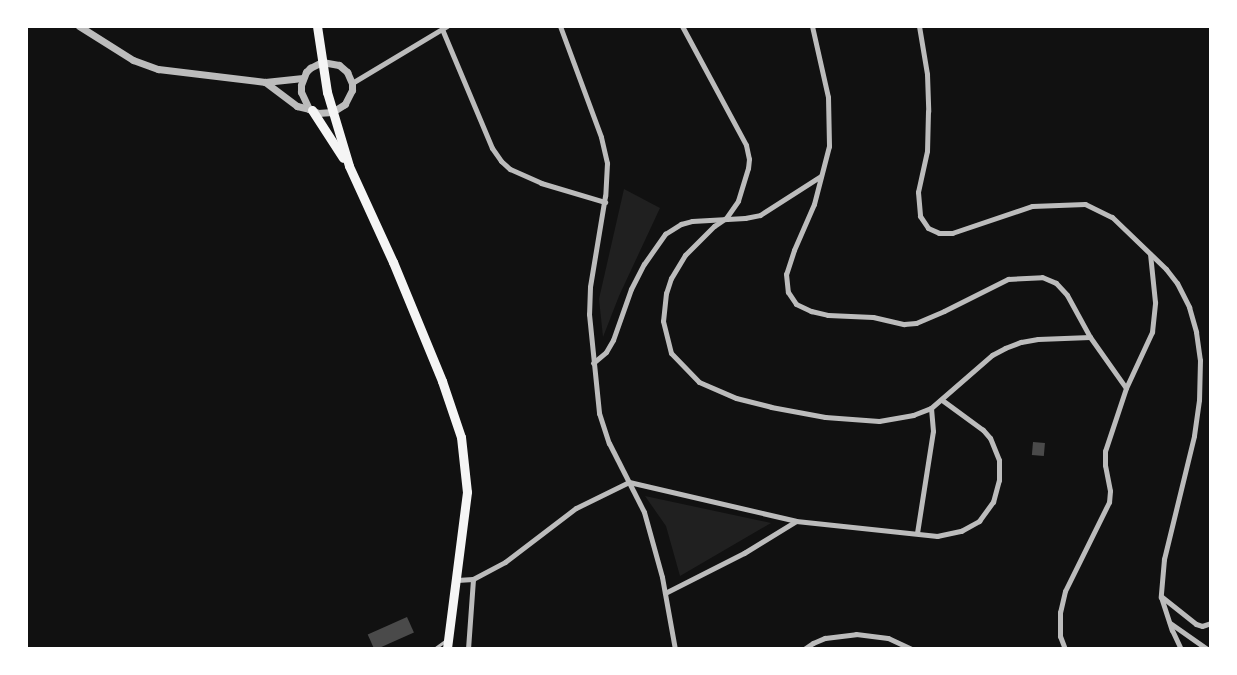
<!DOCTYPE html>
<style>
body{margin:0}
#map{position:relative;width:1237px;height:675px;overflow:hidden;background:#111;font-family:"Archivo Narrow",sans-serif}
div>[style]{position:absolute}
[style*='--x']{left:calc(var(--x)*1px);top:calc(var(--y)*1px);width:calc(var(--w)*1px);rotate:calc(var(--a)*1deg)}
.green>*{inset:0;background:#202020}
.building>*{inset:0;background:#4a4a4a;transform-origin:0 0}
.service>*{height:2.5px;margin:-1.25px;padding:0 1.25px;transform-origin:1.25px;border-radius:1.25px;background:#bcbcbc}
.minor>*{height:5px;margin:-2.5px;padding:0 2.5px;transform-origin:2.5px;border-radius:2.5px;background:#bcbcbc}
.tertiary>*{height:7px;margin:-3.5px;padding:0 3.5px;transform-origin:3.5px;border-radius:3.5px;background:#bcbcbc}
.trunk>*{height:9px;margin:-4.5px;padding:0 4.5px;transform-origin:4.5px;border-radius:4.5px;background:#f5f5f5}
span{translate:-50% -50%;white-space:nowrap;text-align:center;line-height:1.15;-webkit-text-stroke:4px #fff;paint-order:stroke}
.frame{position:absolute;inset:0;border:28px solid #fff;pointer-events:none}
</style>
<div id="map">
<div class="green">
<div style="clip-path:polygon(624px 189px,660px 208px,619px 296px,603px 337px,599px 299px)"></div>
<div style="clip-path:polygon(645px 496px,771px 523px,680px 576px,666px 526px)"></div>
</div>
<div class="building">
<div style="left:1033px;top:442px;width:12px;height:13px;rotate:5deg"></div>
<div style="left:407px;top:617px;width:17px;height:43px;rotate:66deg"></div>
</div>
<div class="service">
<div style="--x:434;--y:649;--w:14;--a:-36"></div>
</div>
<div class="minor">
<div style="--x:560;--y:26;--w:118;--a:69.7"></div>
<div style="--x:601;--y:137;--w:27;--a:77"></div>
<div style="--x:607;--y:163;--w:33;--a:93"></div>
<div style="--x:605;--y:196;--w:92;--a:99.4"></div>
<div style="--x:590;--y:287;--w:27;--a:92"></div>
<div style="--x:589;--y:314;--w:100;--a:84.2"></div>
<div style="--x:599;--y:413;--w:32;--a:72"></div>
<div style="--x:609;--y:443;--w:77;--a:63.1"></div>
<div style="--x:644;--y:512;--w:67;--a:74.5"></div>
<div style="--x:662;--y:577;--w:73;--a:79.8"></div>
<div style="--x:682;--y:26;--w:135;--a:61.7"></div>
<div style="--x:746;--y:145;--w:14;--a:78"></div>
<div style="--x:749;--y:159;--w:9;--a:96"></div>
<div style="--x:748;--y:168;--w:34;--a:107"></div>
<div style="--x:738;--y:201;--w:21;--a:125"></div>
<div style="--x:726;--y:218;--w:14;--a:146"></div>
<div style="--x:714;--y:226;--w:41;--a:135"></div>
<div style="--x:685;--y:255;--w:27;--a:121"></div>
<div style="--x:671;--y:278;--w:16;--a:108"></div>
<div style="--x:666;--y:293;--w:28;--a:96"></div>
<div style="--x:663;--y:321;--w:33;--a:76"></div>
<div style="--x:671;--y:353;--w:40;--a:46"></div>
<div style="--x:699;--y:382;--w:40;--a:23.4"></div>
<div style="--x:736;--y:398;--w:36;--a:14"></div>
<div style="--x:771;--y:407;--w:55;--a:10.5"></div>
<div style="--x:825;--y:417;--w:54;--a:4.2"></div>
<div style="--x:879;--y:421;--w:35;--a:-10"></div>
<div style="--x:913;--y:415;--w:19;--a:-21"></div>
<div style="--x:931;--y:408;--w:81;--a:-41"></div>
<div style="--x:992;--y:355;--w:15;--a:-28"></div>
<div style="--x:1005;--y:348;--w:17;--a:-21"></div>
<div style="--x:1021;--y:342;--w:17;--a:-10"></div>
<div style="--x:1038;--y:339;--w:52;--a:-2.2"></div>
<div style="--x:812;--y:26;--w:73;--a:77.3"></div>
<div style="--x:828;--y:97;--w:49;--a:88.8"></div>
<div style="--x:829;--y:146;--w:60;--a:104.5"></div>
<div style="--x:814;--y:204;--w:50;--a:113.5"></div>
<div style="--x:794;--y:250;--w:25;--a:108"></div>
<div style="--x:786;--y:274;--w:18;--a:84"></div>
<div style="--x:788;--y:292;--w:14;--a:56"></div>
<div style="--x:796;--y:304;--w:17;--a:25"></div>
<div style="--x:811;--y:311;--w:17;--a:13"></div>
<div style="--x:828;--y:315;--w:45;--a:2.5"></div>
<div style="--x:873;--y:317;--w:32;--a:13"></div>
<div style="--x:904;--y:324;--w:12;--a:-5"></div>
<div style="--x:916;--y:323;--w:30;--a:-23"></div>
<div style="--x:944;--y:311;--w:72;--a:-26.6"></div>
<div style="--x:1008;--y:279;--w:34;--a:-3"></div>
<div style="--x:1042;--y:277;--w:15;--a:23"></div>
<div style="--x:1056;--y:283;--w:16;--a:47"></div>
<div style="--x:1067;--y:295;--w:48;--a:61.3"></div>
<div style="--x:1090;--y:337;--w:62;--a:54.8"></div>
<div style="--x:1126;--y:388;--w:66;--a:108.4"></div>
<div style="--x:1105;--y:451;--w:14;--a:90"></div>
<div style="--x:1105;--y:465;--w:26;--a:79"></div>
<div style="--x:1110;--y:491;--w:11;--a:95"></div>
<div style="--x:1109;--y:502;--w:99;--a:116.3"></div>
<div style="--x:1065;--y:591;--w:22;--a:103"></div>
<div style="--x:1060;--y:612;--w:24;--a:90"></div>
<div style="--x:1060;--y:636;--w:14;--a:69"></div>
<div style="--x:919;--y:26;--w:49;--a:80.5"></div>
<div style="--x:927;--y:74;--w:37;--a:88"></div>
<div style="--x:928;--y:111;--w:40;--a:91.4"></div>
<div style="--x:927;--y:151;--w:42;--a:102.4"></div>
<div style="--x:918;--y:192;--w:24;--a:85"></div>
<div style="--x:920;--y:216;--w:14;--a:56"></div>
<div style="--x:928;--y:228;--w:12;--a:24"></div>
<div style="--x:939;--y:233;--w:13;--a:0"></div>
<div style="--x:952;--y:233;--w:84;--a:-18.6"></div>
<div style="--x:1032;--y:206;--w:53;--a:-2.2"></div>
<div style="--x:1085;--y:204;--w:30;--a:26"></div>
<div style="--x:1112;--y:217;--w:75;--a:43.9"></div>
<div style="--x:1166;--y:269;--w:18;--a:52"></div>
<div style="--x:1177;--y:283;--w:27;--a:63"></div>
<div style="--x:1189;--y:307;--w:26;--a:74"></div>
<div style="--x:1196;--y:332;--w:28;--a:82"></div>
<div style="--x:1200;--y:360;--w:40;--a:91.4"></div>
<div style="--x:1199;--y:400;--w:36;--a:98"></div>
<div style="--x:1194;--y:436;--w:127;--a:103.7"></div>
<div style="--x:1164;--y:559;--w:38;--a:95"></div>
<div style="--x:1161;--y:597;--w:35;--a:72"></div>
<div style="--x:1172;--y:630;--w:21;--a:65"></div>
<div style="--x:442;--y:29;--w:129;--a:67.2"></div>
<div style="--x:492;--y:148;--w:16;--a:55"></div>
<div style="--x:501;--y:161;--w:12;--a:42"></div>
<div style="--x:510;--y:169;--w:34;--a:24"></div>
<div style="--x:541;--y:183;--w:67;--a:16.5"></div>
<div style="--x:352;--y:83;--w:111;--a:-31"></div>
<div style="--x:593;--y:363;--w:17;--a:-40"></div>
<div style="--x:606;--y:352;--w:14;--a:-60"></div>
<div style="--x:613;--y:340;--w:54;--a:-70.6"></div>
<div style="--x:631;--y:289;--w:28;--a:-63"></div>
<div style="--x:644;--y:264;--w:37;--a:-55"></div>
<div style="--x:665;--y:234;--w:19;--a:-32"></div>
<div style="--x:681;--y:224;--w:11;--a:-15"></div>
<div style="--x:692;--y:221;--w:53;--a:-3.2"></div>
<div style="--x:745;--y:218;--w:15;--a:-11"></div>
<div style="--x:760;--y:215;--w:72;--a:-32.6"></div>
<div style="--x:1126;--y:388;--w:62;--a:-65.1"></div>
<div style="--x:1152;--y:332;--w:30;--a:-84"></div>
<div style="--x:1155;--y:302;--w:48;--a:-95.9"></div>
<div style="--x:917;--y:533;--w:103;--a:-81.1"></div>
<div style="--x:933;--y:431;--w:23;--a:-95"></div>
<div style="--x:457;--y:580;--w:16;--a:-4"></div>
<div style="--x:665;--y:593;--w:89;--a:-26.9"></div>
<div style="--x:744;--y:553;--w:61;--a:-31.6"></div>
<div style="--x:1162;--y:597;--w:43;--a:38.5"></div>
<div style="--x:1196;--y:624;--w:6;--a:18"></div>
<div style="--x:1202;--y:626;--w:9;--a:-18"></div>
<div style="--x:1170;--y:623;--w:45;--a:35.1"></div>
<div style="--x:468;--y:649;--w:70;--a:-85.9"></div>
<div style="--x:473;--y:579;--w:36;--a:-28"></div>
<div style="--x:505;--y:562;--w:89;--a:-37.3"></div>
<div style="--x:576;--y:508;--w:59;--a:-26.1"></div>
<div style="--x:629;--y:482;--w:171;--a:13.1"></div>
<div style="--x:796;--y:521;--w:142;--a:6.1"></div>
<div style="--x:937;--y:536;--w:25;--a:-12"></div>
<div style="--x:961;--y:531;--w:21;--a:-29"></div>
<div style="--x:979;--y:521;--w:24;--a:-54"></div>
<div style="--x:993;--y:502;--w:23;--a:-75"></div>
<div style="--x:999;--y:480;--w:20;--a:-90"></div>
<div style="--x:999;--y:460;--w:24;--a:-112"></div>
<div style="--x:990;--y:438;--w:11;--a:-131"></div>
<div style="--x:983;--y:430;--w:51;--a:-143.8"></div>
<div style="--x:804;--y:649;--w:11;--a:-34"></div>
<div style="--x:813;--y:643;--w:13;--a:-23"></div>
<div style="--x:825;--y:638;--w:31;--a:-7"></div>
<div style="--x:856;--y:634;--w:32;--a:7"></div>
<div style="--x:888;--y:638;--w:26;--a:25"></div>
</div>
<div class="tertiary">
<div style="--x:79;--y:26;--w:64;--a:32.2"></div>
<div style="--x:133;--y:60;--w:27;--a:20"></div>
<div style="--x:158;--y:69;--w:108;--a:6.9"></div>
<div style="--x:265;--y:82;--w:38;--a:-6"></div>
<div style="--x:322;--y:62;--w:17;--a:10"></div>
<div style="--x:339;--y:65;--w:11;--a:41"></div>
<div style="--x:347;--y:72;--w:12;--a:66"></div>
<div style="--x:352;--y:83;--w:7;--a:90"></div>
<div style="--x:352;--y:90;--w:16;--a:117"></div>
<div style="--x:345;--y:104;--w:15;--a:148"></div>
<div style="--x:332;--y:112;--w:14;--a:176"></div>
<div style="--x:318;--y:113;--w:10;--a:-156"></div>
<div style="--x:309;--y:109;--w:19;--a:-115"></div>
<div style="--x:301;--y:92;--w:7;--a:-90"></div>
<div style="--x:301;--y:85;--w:14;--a:-69"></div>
<div style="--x:306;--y:72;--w:6;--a:-45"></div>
<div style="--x:310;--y:68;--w:13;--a:-27"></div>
<div style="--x:265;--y:82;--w:40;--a:37"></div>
<div style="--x:297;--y:106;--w:12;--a:14"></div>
</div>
<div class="trunk">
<div style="--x:317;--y:26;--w:67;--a:81.4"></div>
<div style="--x:327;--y:92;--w:77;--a:73.4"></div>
<div style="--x:349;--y:166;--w:106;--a:65.4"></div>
<div style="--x:393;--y:262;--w:129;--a:67.6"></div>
<div style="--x:442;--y:381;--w:59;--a:71.3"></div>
<div style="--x:461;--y:437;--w:55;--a:83.8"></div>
<div style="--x:467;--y:492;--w:158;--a:97.3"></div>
<div style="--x:312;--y:110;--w:57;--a:57.1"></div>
</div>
<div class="frame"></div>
</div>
